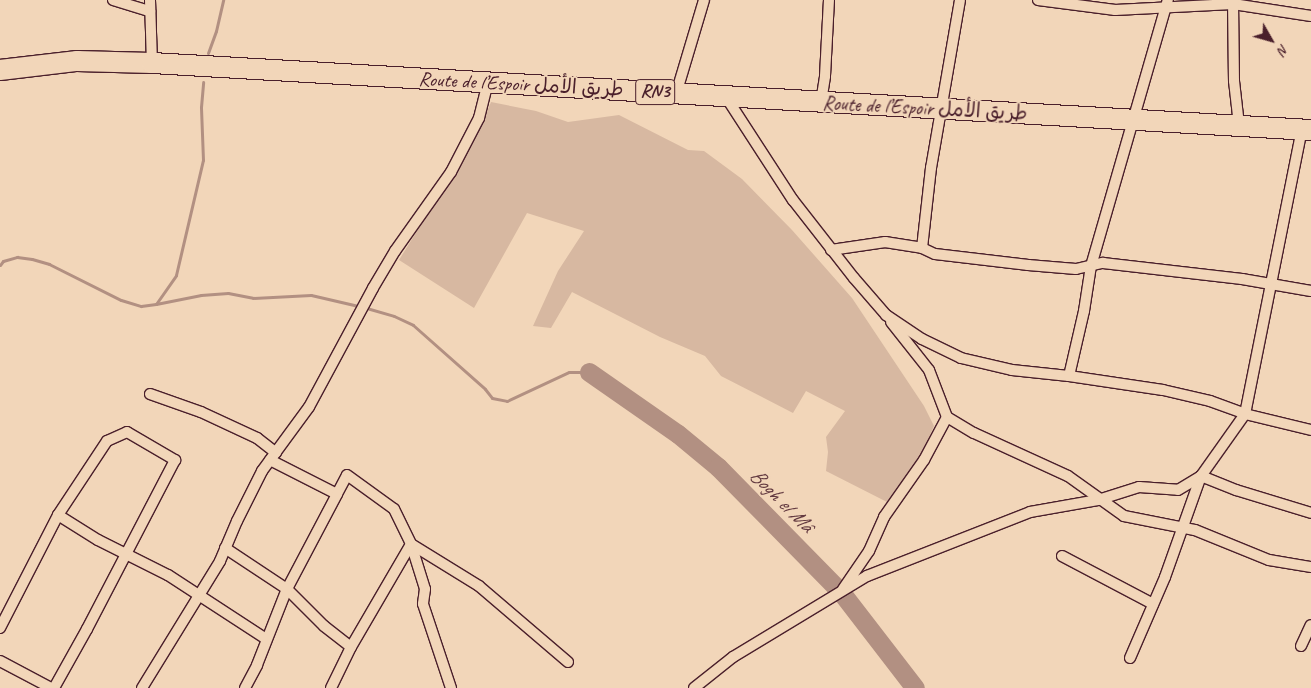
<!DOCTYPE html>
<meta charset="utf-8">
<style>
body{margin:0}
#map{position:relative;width:1311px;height:688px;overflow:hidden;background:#f2d6b9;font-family:Caveat,"Playpen Sans Arabic",sans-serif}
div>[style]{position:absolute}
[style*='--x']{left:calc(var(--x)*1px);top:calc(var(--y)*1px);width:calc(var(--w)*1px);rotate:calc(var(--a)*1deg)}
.green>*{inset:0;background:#d7b8a1}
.stream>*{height:3px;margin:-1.5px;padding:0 1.5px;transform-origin:1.5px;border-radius:1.5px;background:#b29082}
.river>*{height:19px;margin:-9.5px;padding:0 9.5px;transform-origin:9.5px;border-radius:9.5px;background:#b29082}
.roads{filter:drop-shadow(1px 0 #4a1f2b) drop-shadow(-1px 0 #4a1f2b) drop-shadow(0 1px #4a1f2b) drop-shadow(0 -1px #4a1f2b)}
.street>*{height:10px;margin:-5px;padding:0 5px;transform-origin:5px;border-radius:5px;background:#f2d6b9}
.highway>*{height:20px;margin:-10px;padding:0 10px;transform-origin:10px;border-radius:10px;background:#f2d6b9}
span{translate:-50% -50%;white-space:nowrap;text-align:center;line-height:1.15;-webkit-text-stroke:4px #f2d6b9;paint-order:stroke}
.shield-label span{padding:1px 4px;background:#f2d6b9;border:1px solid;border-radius:4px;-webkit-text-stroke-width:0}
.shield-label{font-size:19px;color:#4a1f2b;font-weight:700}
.street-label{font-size:20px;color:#4a1f2b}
.water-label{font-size:21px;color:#643b41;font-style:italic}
.north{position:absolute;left:1246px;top:15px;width:50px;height:50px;-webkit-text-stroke:4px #f2d6b9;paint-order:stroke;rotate:128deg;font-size:14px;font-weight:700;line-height:20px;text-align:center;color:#4a1f2b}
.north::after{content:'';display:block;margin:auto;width:18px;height:22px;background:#4a1f2b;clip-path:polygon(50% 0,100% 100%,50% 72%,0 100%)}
</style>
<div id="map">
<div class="green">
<div style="clip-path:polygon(491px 102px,536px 111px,568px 122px,619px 115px,688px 150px,704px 151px,742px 179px,792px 230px,852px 298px,924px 406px,934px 426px,920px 458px,887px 502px,826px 471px,828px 452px,826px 437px,845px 411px,806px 391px,793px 413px,721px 376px,705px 356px,660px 337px,572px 292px,551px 328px,533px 326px,558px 271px,584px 231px,527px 213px,474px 308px,399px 260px,478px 133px)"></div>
</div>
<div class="stream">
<div style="--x:208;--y:53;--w:23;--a:-70"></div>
<div style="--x:216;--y:31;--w:32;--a:-77"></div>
<div style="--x:0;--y:265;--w:5;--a:-53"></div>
<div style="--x:3;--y:261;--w:15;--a:-16"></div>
<div style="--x:17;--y:257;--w:15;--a:8"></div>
<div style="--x:32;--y:259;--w:18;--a:16"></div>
<div style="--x:49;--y:264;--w:80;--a:26.6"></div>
<div style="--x:121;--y:300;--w:21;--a:17"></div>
<div style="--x:141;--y:306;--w:15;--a:-8"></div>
<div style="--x:156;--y:304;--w:35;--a:-55"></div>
<div style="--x:176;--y:275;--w:118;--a:-76.8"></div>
<div style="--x:203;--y:160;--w:53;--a:-92.2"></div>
<div style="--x:201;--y:107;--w:25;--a:-85"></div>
<div style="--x:156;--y:304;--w:46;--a:-11.3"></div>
<div style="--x:201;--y:295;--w:27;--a:-4"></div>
<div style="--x:228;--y:293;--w:25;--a:11"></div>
<div style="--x:253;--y:298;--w:58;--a:-3"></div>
<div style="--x:311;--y:295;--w:53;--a:13"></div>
<div style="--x:363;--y:307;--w:32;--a:16"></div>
<div style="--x:394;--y:316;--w:21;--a:25"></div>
<div style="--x:413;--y:325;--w:96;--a:41.6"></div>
<div style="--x:485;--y:389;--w:11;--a:52"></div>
<div style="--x:492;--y:398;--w:15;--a:11"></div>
<div style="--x:507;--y:401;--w:68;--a:-25.1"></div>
<div style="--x:569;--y:372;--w:20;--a:0"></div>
</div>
<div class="river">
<div style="--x:589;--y:372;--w:108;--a:34.9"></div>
<div style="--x:678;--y:434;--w:52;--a:39.5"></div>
<div style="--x:718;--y:467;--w:175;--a:45.5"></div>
<div style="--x:841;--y:592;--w:121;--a:52.4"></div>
</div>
<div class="roads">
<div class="street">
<div style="--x:113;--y:0;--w:39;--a:17"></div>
<div style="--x:150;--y:0;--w:63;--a:88.2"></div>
<div style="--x:1038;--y:0;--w:78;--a:7.4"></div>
<div style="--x:1115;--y:10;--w:118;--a:-2.9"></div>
<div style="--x:1233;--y:4;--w:79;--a:8.7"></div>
<div style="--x:1233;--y:0;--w:81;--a:89.3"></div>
<div style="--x:1234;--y:81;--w:44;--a:83.5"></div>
<div style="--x:676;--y:94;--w:98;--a:-73.4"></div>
<div style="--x:726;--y:97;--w:123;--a:57"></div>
<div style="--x:793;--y:200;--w:99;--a:52"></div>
<div style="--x:854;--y:278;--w:49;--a:49.1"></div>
<div style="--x:886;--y:315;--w:43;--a:33.7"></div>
<div style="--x:922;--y:339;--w:43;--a:26"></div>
<div style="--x:961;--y:358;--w:52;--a:13.2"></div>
<div style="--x:1012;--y:370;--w:57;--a:6"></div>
<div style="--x:1069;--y:376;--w:95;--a:8.5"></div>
<div style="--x:1163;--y:390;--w:48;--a:13.2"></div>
<div style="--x:1210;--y:401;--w:37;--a:20"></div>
<div style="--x:1245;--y:414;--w:68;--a:13.6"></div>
<div style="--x:821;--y:102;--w:26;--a:-81"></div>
<div style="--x:825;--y:76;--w:76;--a:-87"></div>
<div style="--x:922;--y:248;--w:81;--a:-83.6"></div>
<div style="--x:931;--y:168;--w:170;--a:-80.2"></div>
<div style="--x:831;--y:250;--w:55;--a:-8.4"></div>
<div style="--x:885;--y:242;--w:37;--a:9"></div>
<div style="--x:922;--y:248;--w:14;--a:25"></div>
<div style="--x:935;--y:254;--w:94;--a:6.7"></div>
<div style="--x:1028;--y:265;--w:48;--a:4.8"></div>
<div style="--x:1076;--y:269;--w:28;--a:-13"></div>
<div style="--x:1103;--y:263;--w:140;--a:6.6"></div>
<div style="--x:1242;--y:279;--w:70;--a:9.9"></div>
<div style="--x:1069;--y:376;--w:67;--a:-77"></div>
<div style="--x:1084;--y:311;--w:46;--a:-81.2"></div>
<div style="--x:1091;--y:266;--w:277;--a:-73.9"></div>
<div style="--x:150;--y:394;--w:54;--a:19.4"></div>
<div style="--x:201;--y:412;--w:62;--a:24.9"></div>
<div style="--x:257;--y:438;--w:24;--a:38"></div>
<div style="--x:947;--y:417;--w:31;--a:31"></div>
<div style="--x:974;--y:433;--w:103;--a:24.6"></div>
<div style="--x:1068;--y:476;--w:69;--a:35.5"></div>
<div style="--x:1124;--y:516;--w:72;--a:11.2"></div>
<div style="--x:1195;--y:530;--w:80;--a:22.1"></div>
<div style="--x:1269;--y:560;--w:43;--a:9.5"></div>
<div style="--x:270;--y:460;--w:75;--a:26.9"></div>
<div style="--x:337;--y:494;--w:21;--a:-62"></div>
<div style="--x:347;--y:475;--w:58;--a:35.9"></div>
<div style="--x:394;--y:509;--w:39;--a:64"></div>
<div style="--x:411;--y:544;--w:47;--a:72.7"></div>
<div style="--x:425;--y:589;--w:15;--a:98"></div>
<div style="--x:423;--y:604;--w:89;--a:71.6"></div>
<div style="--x:58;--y:515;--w:47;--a:32"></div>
<div style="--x:98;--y:540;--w:78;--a:26.6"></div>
<div style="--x:168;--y:575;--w:117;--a:33.1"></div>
<div style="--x:225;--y:548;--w:74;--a:33.5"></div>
<div style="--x:287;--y:589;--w:52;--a:45"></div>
<div style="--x:324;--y:626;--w:34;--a:38"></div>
<div style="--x:1062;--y:556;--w:103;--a:27.8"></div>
<div style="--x:843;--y:589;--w:46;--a:-55.6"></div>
<div style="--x:869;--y:551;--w:37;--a:-66"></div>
<div style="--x:884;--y:517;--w:70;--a:-54.9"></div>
<div style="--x:924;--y:460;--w:49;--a:-61.9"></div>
<div style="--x:947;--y:417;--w:50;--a:-111"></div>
<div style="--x:929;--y:370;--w:61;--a:-128.4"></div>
<div style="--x:0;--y:628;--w:127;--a:-62.8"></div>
<div style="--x:58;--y:515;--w:89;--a:-56.5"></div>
<div style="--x:107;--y:441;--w:22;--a:-24"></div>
<div style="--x:127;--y:432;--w:56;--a:30.3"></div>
<div style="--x:175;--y:460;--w:191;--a:117.5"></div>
<div style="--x:87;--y:629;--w:68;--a:119.2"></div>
<div style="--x:1301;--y:646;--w:23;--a:-65"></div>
<div style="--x:1130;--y:658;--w:88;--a:-66.6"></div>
<div style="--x:1165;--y:577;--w:107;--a:-70.4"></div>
<div style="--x:1201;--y:476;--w:38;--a:22"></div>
<div style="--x:1236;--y:490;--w:78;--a:17"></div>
<div style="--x:0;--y:661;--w:58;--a:27.9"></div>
<div style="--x:142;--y:688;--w:149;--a:-58.4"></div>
<div style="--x:220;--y:561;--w:43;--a:-67"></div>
<div style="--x:237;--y:521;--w:56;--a:-63.4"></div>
<div style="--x:262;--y:471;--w:79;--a:-53.7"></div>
<div style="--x:309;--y:407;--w:135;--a:-61.7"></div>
<div style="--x:373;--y:288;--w:43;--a:-59.3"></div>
<div style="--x:395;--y:251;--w:97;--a:-54.7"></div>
<div style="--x:451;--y:172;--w:61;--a:-62.6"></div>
<div style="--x:479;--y:118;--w:37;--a:-76"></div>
<div style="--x:245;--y:688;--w:26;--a:-62"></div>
<div style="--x:257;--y:665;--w:82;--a:-68.5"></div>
<div style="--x:287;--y:589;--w:107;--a:-62.2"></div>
<div style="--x:331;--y:688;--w:46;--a:-64"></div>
<div style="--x:351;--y:647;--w:119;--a:-59.8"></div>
<div style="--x:411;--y:544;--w:80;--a:31.7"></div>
<div style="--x:479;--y:586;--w:117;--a:40.5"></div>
<div style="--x:694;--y:688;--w:50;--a:-38.5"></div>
<div style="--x:733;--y:657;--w:157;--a:-31.2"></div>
<div style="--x:867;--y:576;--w:175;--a:-21.4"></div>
<div style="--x:1030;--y:512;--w:69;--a:-10"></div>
<div style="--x:1098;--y:500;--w:43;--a:-17.6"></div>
<div style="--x:1139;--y:487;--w:39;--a:4"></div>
<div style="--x:1178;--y:490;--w:27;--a:-31"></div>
<div style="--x:1201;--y:476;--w:76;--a:-54.6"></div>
<div style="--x:1245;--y:414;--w:291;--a:-78.7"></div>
</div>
<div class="highway">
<div style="--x:0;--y:70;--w:78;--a:-6.7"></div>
<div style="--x:77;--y:61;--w:75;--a:1.5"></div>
<div style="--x:152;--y:63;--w:1161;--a:3.31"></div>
</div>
</div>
<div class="shield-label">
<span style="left:655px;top:92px">RN3</span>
</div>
<div class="street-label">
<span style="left:521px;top:84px;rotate:3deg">Route de l’Espoir طريق الأمل</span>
<span style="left:925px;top:108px;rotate:3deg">Route de l’Espoir طريق الأمل</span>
</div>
<div class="water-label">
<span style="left:782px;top:500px;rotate:45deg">Bogh el Mâ</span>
</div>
<div class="north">N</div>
</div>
